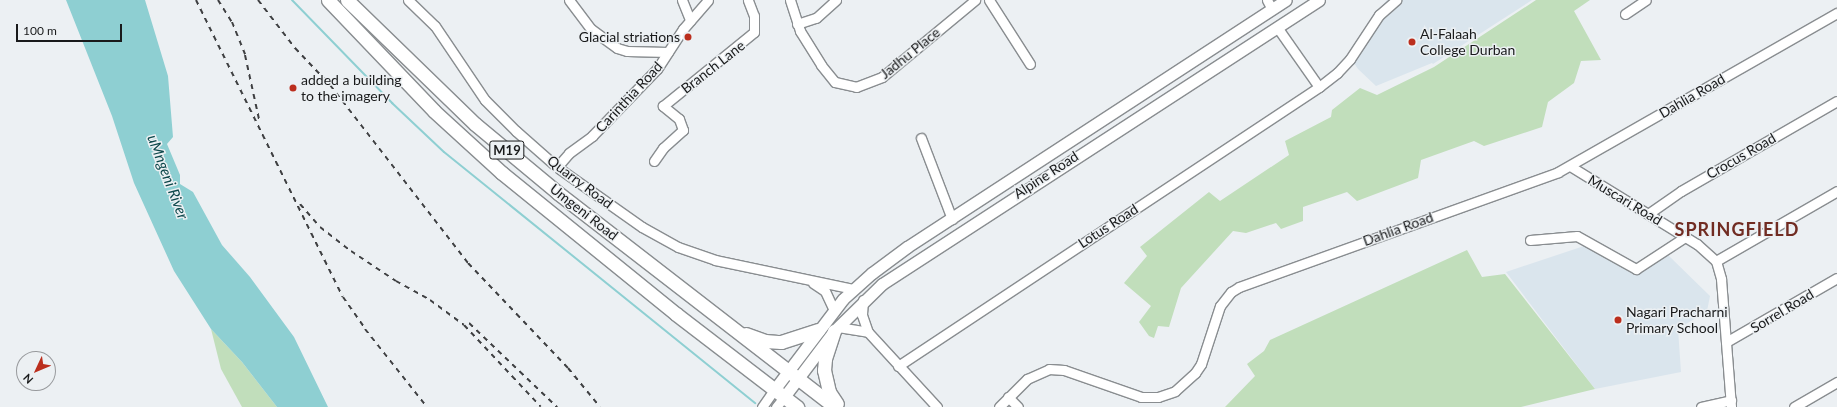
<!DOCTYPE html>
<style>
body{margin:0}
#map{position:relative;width:1837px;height:407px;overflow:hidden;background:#ecf0f3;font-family:Lato,sans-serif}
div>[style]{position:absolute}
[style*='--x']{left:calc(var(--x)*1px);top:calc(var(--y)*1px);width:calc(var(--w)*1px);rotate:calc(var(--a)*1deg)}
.built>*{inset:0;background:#dae5ed}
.green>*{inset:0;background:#c1debb}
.water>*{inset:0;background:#8ecfd2}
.stream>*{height:2px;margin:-1px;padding:0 1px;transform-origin:1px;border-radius:1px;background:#8ecfd2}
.roads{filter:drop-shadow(1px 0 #898d90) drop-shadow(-1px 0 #898d90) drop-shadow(0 1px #898d90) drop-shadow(0 -1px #898d90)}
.minor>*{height:9px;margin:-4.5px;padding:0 4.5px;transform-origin:4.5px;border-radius:4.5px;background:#fff}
.major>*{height:11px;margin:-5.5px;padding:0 5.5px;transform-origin:5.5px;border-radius:5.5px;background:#fff}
.highway>*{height:13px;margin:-6.5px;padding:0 6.5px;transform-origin:6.5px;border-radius:6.5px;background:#fff}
.rail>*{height:2px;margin-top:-1px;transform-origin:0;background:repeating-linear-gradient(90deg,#3e3f41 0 5px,transparent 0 10px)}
.dots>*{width:11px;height:11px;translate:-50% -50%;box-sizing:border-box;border:2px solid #ecf0f3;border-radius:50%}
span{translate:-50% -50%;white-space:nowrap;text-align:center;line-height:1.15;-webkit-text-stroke:3px #ecf0f3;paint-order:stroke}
.shield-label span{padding:1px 3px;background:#ecf0f3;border:1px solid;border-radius:3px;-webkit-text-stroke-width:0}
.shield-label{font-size:13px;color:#191a1b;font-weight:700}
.poi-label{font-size:14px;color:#191a1b}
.left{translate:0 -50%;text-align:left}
.right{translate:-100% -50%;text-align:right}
.street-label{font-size:14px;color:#191a1b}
.water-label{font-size:15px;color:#0d484b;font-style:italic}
.district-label{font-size:18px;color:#712c22;font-weight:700;letter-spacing:1px}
.north{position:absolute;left:16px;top:351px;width:40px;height:40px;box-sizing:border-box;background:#ecf0f3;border:1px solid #989a9d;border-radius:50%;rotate:226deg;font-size:11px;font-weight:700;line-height:16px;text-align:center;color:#191a1b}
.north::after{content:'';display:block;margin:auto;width:14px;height:18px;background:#bb2e1d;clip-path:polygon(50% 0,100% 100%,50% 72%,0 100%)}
.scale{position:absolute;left:16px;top:24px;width:106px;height:18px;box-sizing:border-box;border:2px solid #191a1b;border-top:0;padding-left:5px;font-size:12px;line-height:14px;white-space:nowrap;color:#191a1b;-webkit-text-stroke:3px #ecf0f3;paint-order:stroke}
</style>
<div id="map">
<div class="built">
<div style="clip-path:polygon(1387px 0,1532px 0,1433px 64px,1432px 63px,1376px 86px,1358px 69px,1348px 54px,1371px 19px)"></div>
<div style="clip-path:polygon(1587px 245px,1637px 274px,1668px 255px,1710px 296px,1707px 311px,1678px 329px,1681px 372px,1595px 389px,1506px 272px)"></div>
</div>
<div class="green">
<div style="clip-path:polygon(1536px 0,1590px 0,1574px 11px,1601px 60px,1581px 61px,1574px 83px,1548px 102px,1542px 127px,1484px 146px,1474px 141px,1421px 160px,1418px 178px,1357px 201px,1347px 192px,1303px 207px,1303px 221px,1281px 229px,1276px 223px,1246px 233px,1233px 231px,1181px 288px,1169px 327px,1158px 326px,1154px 338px,1149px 336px,1139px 322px,1151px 306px,1124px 283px,1147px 256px,1140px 247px,1209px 192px,1220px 201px,1289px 155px,1285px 141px,1331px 117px,1332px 110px,1360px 88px,1377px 95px,1434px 67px)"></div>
<div style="clip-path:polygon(1467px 250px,1482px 277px,1505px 274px,1595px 389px,1521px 407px,1225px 407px,1255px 376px,1247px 364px,1264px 351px,1270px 340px)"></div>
<div style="clip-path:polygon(211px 329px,242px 362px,277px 407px,242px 407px,221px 369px)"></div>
</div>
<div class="water">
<div style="clip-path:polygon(66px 0,145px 0,168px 76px,173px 137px,167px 144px,180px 175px,180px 184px,193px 192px,222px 245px,250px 277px,294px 337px,328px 407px,277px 407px,242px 362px,211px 329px,174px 271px,134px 183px,112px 116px)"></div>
</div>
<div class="stream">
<div style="--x:292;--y:0;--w:144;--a:45.8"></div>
<div style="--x:392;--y:103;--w:71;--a:43.3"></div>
<div style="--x:444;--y:152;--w:400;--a:38.9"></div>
</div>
<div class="roads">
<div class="minor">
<div style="--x:408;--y:0;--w:37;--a:44"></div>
<div style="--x:435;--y:26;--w:89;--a:56"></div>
<div style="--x:485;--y:100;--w:44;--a:45"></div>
<div style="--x:516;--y:131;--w:55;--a:41.3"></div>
<div style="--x:557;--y:167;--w:104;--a:35.2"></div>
<div style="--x:642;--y:227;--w:41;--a:29.1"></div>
<div style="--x:678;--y:247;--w:39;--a:19"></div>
<div style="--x:715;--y:260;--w:142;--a:11.8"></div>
<div style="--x:569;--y:0;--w:36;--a:53"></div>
<div style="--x:591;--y:29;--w:32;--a:36"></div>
<div style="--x:617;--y:48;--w:10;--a:17"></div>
<div style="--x:627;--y:51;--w:41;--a:1.4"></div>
<div style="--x:682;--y:0;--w:22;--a:68"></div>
<div style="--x:790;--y:0;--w:33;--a:72"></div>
<div style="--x:800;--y:31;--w:40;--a:58"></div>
<div style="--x:821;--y:65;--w:22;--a:51"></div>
<div style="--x:835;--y:82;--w:22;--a:13"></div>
<div style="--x:856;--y:87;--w:28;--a:-21"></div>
<div style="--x:882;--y:77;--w:121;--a:-39.6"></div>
<div style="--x:989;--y:0;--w:76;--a:57.4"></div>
<div style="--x:1267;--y:0;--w:10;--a:61"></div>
<div style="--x:1625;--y:14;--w:25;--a:-34"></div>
<div style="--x:797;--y:24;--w:20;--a:-18"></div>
<div style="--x:816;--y:18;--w:27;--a:-42"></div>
<div style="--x:1277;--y:27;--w:73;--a:55"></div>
<div style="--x:921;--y:138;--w:87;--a:69.1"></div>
<div style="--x:654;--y:161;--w:16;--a:-55"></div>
<div style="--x:663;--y:148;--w:27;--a:-42"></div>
<div style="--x:683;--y:130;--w:12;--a:-110"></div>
<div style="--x:679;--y:119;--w:21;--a:-141"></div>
<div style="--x:663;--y:106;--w:117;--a:-39.1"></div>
<div style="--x:754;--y:32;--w:16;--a:-90"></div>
<div style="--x:754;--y:16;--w:17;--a:-111"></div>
<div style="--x:1570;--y:166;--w:149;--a:31.6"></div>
<div style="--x:1697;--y:244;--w:25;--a:42"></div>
<div style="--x:1716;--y:261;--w:19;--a:74"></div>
<div style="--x:1721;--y:279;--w:128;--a:85.5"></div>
<div style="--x:557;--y:167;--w:18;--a:-49"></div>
<div style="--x:569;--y:153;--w:29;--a:-36"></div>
<div style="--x:592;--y:136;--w:93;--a:-45.9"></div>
<div style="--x:657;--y:69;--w:48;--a:-57"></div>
<div style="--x:683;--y:29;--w:38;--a:-49"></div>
<div style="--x:1648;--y:214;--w:40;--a:-34.9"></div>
<div style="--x:1681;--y:191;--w:180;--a:-30"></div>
<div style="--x:1530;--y:240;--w:47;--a:-4.9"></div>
<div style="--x:1577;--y:236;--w:68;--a:29.2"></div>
<div style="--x:1636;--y:269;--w:59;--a:-33.1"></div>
<div style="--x:1716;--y:261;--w:140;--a:-30"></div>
<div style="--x:813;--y:283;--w:14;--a:34"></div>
<div style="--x:825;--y:291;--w:21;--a:65"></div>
<div style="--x:863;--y:300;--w:15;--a:94"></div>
<div style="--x:862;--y:315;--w:18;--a:71"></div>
<div style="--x:868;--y:332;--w:102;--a:47.4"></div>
<div style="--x:838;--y:327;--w:30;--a:9"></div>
<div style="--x:1726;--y:342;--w:128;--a:-30"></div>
<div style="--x:898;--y:366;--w:505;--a:-33.53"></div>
<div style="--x:1319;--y:87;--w:23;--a:-38"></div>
<div style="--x:1337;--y:73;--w:19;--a:-47"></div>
<div style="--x:1350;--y:59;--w:53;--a:-56.6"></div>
<div style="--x:1379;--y:15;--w:23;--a:-41"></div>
<div style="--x:1008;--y:397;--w:14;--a:45"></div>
<div style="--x:762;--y:407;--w:21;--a:-55"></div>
<div style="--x:776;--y:407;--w:13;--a:-51"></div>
<div style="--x:999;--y:407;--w:40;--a:-45"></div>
<div style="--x:1027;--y:379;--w:24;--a:-24"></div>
<div style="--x:1049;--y:369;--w:15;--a:4"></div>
<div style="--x:1064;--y:370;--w:82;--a:19.3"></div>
<div style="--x:1141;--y:397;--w:17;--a:0"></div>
<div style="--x:1158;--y:397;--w:18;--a:-19"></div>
<div style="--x:1175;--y:391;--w:27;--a:-42"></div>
<div style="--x:1195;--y:373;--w:11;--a:-56"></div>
<div style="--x:1201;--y:364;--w:61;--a:-71.9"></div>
<div style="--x:1220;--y:306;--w:18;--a:-52"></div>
<div style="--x:1231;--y:292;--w:9;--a:-32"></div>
<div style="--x:1239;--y:287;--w:339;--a:-19.8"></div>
<div style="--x:1558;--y:172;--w:321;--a:-29.7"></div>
<div style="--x:1701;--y:407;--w:31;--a:-13"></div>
<div style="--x:1794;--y:407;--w:50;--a:-30.2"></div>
</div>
<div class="major">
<div style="--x:774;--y:390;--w:114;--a:-52.8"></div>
<div style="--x:843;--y:299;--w:39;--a:-42"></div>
<div style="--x:872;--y:273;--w:44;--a:-36.6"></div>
<div style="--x:907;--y:247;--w:452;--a:-33.1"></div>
<div style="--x:784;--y:397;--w:83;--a:-52.9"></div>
<div style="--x:834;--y:331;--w:67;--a:-44.4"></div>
<div style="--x:882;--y:284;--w:521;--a:-33.02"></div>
</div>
<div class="highway">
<div style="--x:328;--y:0;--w:153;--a:46.3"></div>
<div style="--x:434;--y:111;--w:92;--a:42.4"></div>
<div style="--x:502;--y:173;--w:224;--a:39"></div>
<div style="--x:676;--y:314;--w:153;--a:37.5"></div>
<div style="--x:347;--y:0;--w:178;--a:44.1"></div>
<div style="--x:475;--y:124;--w:108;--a:39.7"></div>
<div style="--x:558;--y:193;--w:350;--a:37.7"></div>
<div style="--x:834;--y:331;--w:29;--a:108"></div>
<div style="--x:825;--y:359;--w:11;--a:95"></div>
<div style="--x:824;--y:370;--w:23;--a:77"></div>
<div style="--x:829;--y:392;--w:14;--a:56"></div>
<div style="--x:746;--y:334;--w:20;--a:20"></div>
<div style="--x:765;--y:341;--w:16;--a:4"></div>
<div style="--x:781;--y:342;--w:39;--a:-18"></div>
</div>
</div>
<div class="rail">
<div style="--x:196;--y:0;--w:331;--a:63.7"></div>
<div style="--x:343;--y:297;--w:39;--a:55"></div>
<div style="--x:365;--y:329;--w:100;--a:51.5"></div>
<div style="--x:218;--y:0;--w:26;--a:58"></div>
<div style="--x:232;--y:22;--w:35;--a:68"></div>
<div style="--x:245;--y:55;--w:66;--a:77.7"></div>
<div style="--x:258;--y:0;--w:61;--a:52.4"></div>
<div style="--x:295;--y:48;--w:51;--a:46.6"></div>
<div style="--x:330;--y:85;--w:225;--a:52.2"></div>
<div style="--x:468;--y:263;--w:145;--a:46.4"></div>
<div style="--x:568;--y:368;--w:50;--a:50.6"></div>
<div style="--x:300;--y:204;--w:30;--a:49"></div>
<div style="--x:320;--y:227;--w:39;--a:38"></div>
<div style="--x:351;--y:251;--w:54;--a:33.7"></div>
<div style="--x:396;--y:281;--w:39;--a:29"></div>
<div style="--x:430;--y:300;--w:42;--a:36.3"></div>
<div style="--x:464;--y:325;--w:112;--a:46.8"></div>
<div style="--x:469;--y:323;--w:122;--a:43.7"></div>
</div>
<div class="dots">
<div style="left:688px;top:37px;background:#bb2e1d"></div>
<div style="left:1412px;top:42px;background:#bb2e1d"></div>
<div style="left:293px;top:88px;background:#bb2e1d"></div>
<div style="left:1618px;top:320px;background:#bb2e1d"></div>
</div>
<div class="shield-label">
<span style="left:507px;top:150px">M19</span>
</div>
<div class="poi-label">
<span class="left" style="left:1420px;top:42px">Al-Falaah<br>College Durban</span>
<span class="right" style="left:680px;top:37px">Glacial striations</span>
<span class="left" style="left:301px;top:88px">added a building<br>to the imagery</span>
<span class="left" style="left:1626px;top:320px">Nagari Pracharni<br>Primary School</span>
</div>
<div class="street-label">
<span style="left:910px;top:53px;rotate:-39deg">Jadhu Place</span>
<span style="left:713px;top:67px;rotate:-38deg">Branch Lane</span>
<span style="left:1692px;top:96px;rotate:-30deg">Dahlia Road</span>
<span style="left:629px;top:97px;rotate:-47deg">Carinthia Road</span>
<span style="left:1741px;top:156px;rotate:-30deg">Crocus Road</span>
<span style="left:1046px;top:175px;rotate:-33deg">Alpine Road</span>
<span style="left:580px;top:182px;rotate:37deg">Quarry Road</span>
<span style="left:1625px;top:200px;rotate:31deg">Muscari Road</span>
<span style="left:584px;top:212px;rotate:38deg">Umgeni Road</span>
<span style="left:1108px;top:226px;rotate:-33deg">Lotus Road</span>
<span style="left:1398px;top:229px;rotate:-20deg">Dahlia Road</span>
<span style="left:1782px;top:311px;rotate:-31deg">Sorrel Road</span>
</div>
<div class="water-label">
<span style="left:168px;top:177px;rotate:69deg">uMngeni River</span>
</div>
<div class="district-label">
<span style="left:1737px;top:229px">SPRINGFIELD</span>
</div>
<div class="north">N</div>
<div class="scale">100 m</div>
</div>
